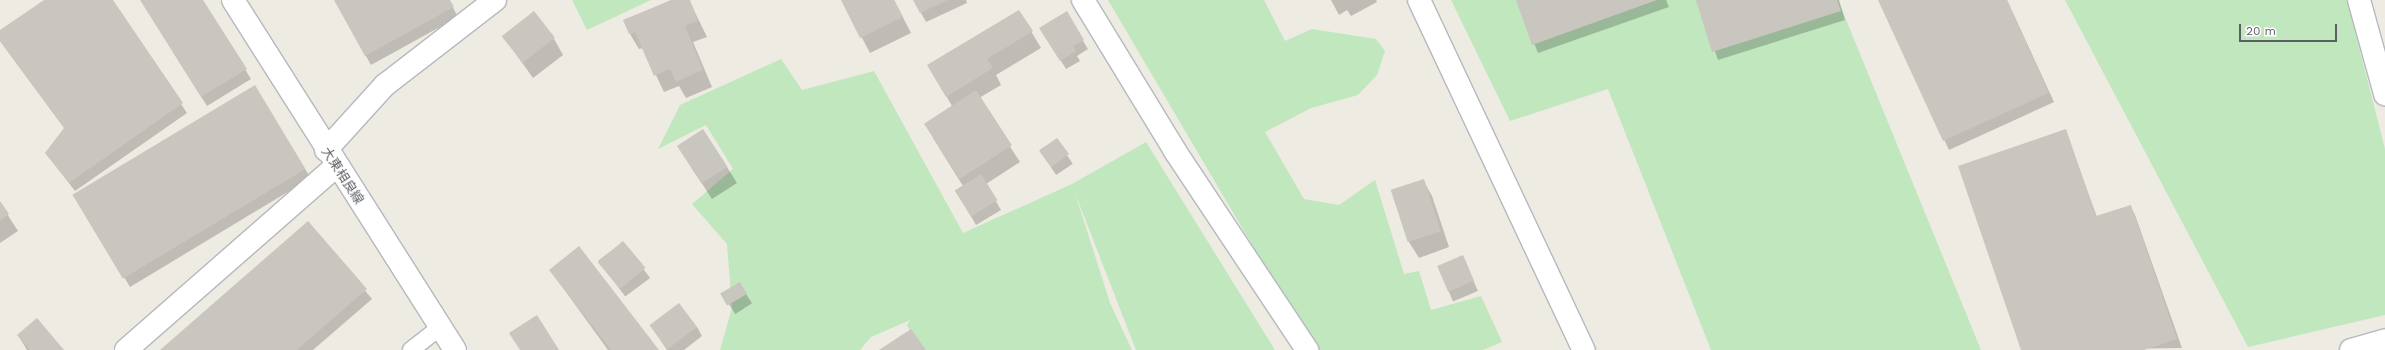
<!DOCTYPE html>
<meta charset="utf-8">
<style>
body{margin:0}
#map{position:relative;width:2385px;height:350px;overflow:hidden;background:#eeebe2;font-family:"Work Sans","Noto Sans JP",sans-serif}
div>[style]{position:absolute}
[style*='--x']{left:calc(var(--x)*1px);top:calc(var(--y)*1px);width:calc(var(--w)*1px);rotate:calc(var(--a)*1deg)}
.green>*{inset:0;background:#c0e7bd}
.shadow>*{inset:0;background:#0003;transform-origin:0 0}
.building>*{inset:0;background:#c9c5bf;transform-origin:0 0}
.roads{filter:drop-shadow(1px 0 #b5b9be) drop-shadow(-1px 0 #b5b9be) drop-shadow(0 1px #b5b9be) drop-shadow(0 -1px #b5b9be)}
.service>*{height:16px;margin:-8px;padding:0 8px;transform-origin:8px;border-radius:8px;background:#fff}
.minor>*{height:22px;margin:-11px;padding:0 11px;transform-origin:11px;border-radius:11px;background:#fff}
.tertiary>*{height:22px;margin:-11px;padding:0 11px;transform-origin:11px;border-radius:11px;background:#fff}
.secondary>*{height:22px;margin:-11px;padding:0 11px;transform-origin:11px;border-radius:11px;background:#fff}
span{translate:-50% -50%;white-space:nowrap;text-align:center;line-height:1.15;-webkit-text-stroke:3px #fff;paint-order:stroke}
.street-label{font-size:13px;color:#5b5f64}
.scale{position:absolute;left:2239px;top:24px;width:98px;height:18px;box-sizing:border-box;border:2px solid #5b5f64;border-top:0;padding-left:5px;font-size:12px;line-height:14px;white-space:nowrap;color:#5b5f64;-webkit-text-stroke:3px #fff;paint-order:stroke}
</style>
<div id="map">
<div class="green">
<div style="clip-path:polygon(572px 0,651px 0,587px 30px)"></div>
<div style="clip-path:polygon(1108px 0,1264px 0,1285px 41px,1312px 29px,1376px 39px,1385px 51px,1377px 75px,1358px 95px,1311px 108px,1265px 132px,1304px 199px,1339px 205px,1375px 180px,1404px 274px,1419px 271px,1431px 310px,1481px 296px,1502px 342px,1483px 350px,1314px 350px)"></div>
<div style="clip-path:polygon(1451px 0,1838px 0,1981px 350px,1711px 350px,1608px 89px,1510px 121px)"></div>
<div style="clip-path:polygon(2065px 0,2347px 0,2385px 149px,2385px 315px,2248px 347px)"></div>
<div style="clip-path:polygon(781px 59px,802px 90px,874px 71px,963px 233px,1072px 184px,1146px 142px,1275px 350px,1136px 350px,1075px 193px,1110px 303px,1132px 350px,920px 350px,907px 325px,910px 320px,871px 337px,860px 350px,720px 350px,732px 308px,727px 244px,692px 204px,733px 169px,706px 125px,658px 149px,680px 105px)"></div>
</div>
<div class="shadow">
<div style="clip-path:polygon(46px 0,112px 0,187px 113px,75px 191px,46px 153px,65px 129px,0 41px,0 31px)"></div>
<div style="clip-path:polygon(141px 0,202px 0,251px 79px,207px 106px)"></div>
<div style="clip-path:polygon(335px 0,449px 0,458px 17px,371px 65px)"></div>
<div style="clip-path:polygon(673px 0,689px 0,707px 37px,693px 42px,712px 87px,686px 98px,679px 86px,664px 92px,643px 48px,639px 49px,630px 34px)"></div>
<div style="clip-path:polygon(842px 0,894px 0,911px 33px,870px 53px)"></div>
<div style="clip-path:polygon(914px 0,966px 0,967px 3px,926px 22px)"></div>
<div style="clip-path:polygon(1331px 0,1376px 0,1377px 2px,1351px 16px,1347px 10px,1339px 15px)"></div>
<div style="clip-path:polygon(1517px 0,1666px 0,1669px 7px,1538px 53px)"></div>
<div style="clip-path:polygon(1697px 0,1839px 0,1845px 20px,1718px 60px)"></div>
<div style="clip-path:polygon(1879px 0,2007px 0,2054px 102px,1949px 150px)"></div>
<div style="clip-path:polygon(1019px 11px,1041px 48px,996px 75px,1001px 85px,979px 98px,1020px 162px,986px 184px,1001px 210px,976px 225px,956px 190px,963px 186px,933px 138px,952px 106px,929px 66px)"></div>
<div style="clip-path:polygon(1066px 13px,1088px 49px,1077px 56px,1080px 61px,1066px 69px,1041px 28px)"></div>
<div style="clip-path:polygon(503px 36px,554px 39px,563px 55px,533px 78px)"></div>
<div style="clip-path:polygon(2065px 130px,2097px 217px,2130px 206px,2135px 215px,2182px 348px,2022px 350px)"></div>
<div style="left:1056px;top:139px;width:30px;height:20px;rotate:56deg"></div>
<div style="clip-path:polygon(688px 162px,727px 167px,737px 183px,712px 199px)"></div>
<div style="clip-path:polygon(305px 169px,311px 178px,130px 287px,80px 204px)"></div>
<div style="clip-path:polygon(1423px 180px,1432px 196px,1449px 247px,1419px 258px,1409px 242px,1392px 190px)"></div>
<div style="clip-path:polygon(0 203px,18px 231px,0 243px)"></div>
<div style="clip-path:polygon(308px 222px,372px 299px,313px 350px,162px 350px)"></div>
<div style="left:623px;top:242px;width:45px;height:31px;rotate:53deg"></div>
<div style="left:1463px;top:256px;width:38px;height:27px;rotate:67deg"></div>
<div style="clip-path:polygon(550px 270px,658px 350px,608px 350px)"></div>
<div style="left:739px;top:283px;width:24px;height:20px;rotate:57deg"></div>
<div style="clip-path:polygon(651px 326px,697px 327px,702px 336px,684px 350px,667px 350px)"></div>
<div style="clip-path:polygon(18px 335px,63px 350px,27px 350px)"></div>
</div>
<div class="building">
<div style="clip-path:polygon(44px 0,113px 0,183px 103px,69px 183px,45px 153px,64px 128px,0 41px,0 30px)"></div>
<div style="clip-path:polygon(140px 0,203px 0,247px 69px,201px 97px)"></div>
<div style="clip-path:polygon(334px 0,450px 0,454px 7px,365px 56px)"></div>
<div style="clip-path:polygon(671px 0,690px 0,698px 21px,685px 26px,703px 70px,676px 82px,670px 69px,654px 76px,635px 32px,629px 34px,623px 20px)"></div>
<div style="clip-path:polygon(841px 0,894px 0,903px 17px,860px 38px)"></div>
<div style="clip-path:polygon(913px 0,948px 0,920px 13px)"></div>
<div style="clip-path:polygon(1516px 0,1657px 0,1532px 45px)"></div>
<div style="clip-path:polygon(1696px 0,1837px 0,1841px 11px,1712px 52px)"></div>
<div style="clip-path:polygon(1878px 0,2007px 0,2049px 93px,1943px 141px)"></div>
<div style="clip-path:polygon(1019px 10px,1033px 31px,987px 59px,993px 68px,946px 97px,927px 65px)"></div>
<div style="left:534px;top:11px;width:34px;height:41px;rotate:52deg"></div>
<div style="clip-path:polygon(1067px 11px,1084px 40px,1073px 46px,1076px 51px,1060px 61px,1039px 28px)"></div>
<div style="left:255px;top:85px;width:98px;height:213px;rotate:59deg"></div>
<div style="left:976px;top:90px;width:66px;height:62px;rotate:57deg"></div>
<div style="left:703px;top:129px;width:45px;height:31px;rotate:57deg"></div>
<div style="clip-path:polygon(2066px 129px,2096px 216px,2131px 205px,2177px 339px,2144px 350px,2021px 350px,1958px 166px)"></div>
<div style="left:1057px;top:138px;width:20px;height:22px;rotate:53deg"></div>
<div style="left:981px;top:174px;width:31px;height:31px;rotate:58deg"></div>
<div style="left:1424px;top:179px;width:55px;height:35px;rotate:72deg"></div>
<div style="clip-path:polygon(0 201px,9px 214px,0 221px)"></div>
<div style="clip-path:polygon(308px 221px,367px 289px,297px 350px,160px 350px)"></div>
<div style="left:623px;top:241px;width:35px;height:33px;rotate:50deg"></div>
<div style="clip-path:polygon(579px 246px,659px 350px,611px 350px,549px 270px)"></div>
<div style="left:1463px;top:255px;width:28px;height:28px;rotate:67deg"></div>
<div style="left:740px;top:282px;width:14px;height:23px;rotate:60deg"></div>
<div style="left:679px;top:303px;width:30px;height:37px;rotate:53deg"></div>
<div style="clip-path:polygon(537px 315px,559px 350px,520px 350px,509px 333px)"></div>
<div style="clip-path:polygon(37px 318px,64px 350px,30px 350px,17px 335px)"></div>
<div style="clip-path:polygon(911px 329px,926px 350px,879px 350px)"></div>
</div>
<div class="roads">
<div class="service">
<div style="--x:411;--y:350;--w:37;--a:-38"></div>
</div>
<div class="minor">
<div style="--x:1083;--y:0;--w:177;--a:58.6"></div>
<div style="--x:1175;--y:151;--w:239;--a:56.4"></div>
<div style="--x:2359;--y:0;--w:98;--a:74.5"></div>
<div style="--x:326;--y:150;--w:88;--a:-47.8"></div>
<div style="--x:385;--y:85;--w:139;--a:-37.7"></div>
<div style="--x:126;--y:350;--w:279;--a:-41.2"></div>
<div style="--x:2351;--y:350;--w:35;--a:-16"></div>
</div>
<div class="tertiary">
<div style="--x:1419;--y:0;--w:387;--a:64.8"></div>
</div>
<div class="secondary">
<div style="--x:233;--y:0;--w:414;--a:57.6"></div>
</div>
</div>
<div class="street-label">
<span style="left:342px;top:176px;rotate:57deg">大東相良線</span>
</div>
<div class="scale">20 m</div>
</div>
